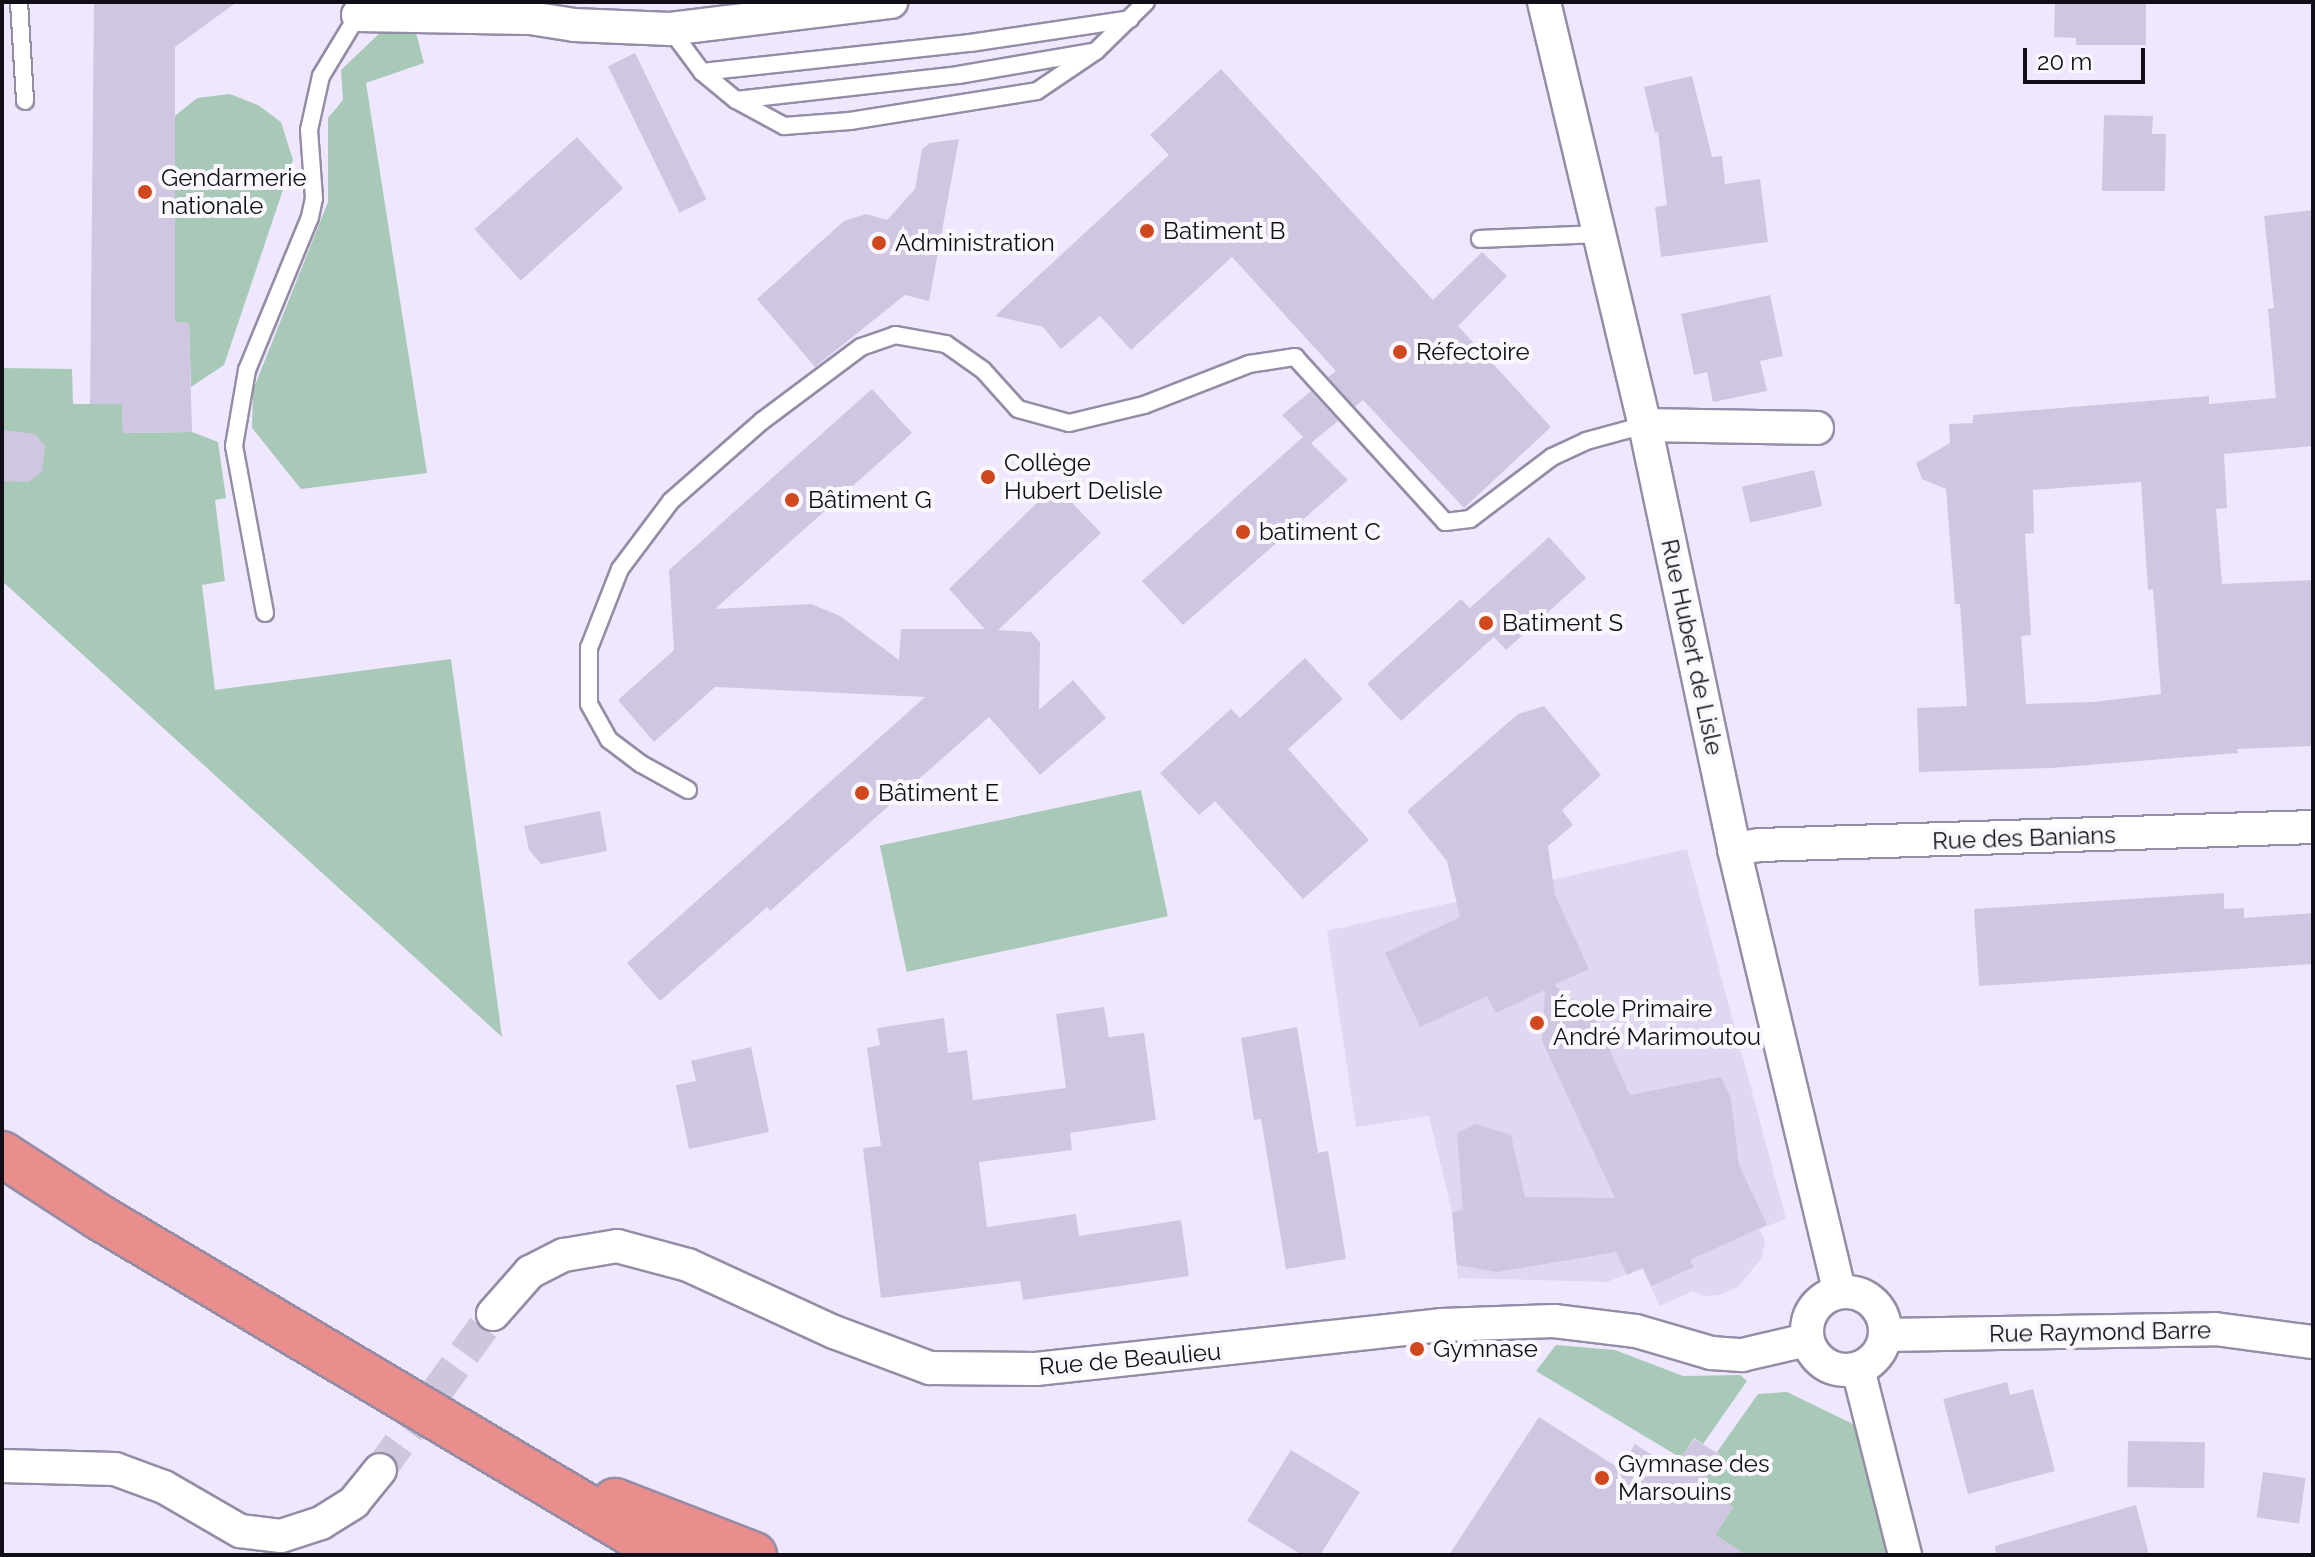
<!DOCTYPE html>
<meta charset="utf-8">
<style>
body{margin:0}
#map{position:relative;width:2315px;height:1557px;overflow:hidden;background:#efe7fe;font-family:Raleway,sans-serif}
div>[style]{position:absolute}
[style*='--x']{left:calc(var(--x)*1px);top:calc(var(--y)*1px);width:calc(var(--w)*1px);rotate:calc(var(--a)*1deg)}
.built>*{inset:0;background:#e0d7f2}
.green>*{inset:0;background:#a8c9b7;transform-origin:0 0}
.building>*{inset:0;background:#d0c6e2;transform-origin:0 0}
.street-tunnel>*{height:32px;margin-top:-16px;transform-origin:0;background:repeating-linear-gradient(90deg,#cec6db 0 32px,transparent 0 48px)}
.roads{filter:drop-shadow(2px 0 #958ca6) drop-shadow(-2px 0 #958ca6) drop-shadow(0 2px #958ca6) drop-shadow(0 -2px #958ca6)}
.lane>*{height:16px;margin:-8px;padding:0 8px;transform-origin:8px;border-radius:8px;background:#fff}
.street>*{height:32px;margin:-16px;padding:0 16px;transform-origin:16px;border-radius:16px;background:#fff}
.street>.ring{margin:-16px;padding:0;box-sizing:content-box;background:none;border:32px solid #fff;border-radius:50%}
.highway>*{height:44px;margin:-22px;padding:0 22px;transform-origin:22px;border-radius:22px;background:#e98e8d}
.dots>*{width:22px;height:22px;translate:-50% -50%;box-sizing:border-box;border:4px solid #faf8fe;border-radius:50%}
span{translate:-50% -50%;white-space:nowrap;text-align:center;line-height:1.15;-webkit-text-stroke:8px #faf8fe;paint-order:stroke}
.poi-label{font-size:24px;color:#110e17}
.left{translate:0 -50%;text-align:left}
.street-label{font-size:24px;color:#110e17}
.frame{position:absolute;inset:0;border:4px solid #110e17;pointer-events:none}
.scale{position:absolute;left:2023px;top:48px;width:122px;height:36px;box-sizing:border-box;border:4px solid #110e17;border-top:0;padding-left:10px;font-size:24px;line-height:28px;white-space:nowrap;color:#110e17;-webkit-text-stroke:6px #faf8fe;paint-order:stroke}
</style>
<div id="map">
<div class="built">
<div style="clip-path:polygon(1687px 849px,1786px 1219px,1759px 1229px,1765px 1240px,1762px 1258px,1738px 1287px,1719px 1295px,1704px 1296px,1693px 1291px,1660px 1306px,1642px 1268px,1607px 1282px,1458px 1278px,1452px 1212px,1429px 1116px,1356px 1127px,1327px 931px)"></div>
</div>
<div class="green">
<div style="clip-path:polygon(385px 28px,415px 29px,424px 63px,366px 83px,427px 473px,301px 489px,252px 428px,253px 390px,328px 202px,328px 118px,343px 100px,341px 70px)"></div>
<div style="clip-path:polygon(230px 94px,258px 105px,281px 122px,293px 160px,224px 365px,191px 387px,189px 324px,175px 322px,175px 116px,197px 98px)"></div>
<div style="clip-path:polygon(2px 368px,72px 369px,73px 404px,122px 404px,123px 433px,192px 432px,218px 442px,226px 498px,215px 500px,225px 581px,202px 585px,215px 690px,451px 659px,502px 1037px,2px 581px)"></div>
<div style="left:1141px;top:790px;width:129px;height:267px;rotate:78deg"></div>
<div style="clip-path:polygon(1556px 1345px,1615px 1350px,1683px 1376px,1740px 1375px,1747px 1381px,1703px 1444px,1694px 1438px,1681px 1458px,1536px 1371px)"></div>
<div style="clip-path:polygon(1787px 1392px,1861px 1428px,1896px 1555px,1746px 1555px,1715px 1535px,1733px 1507px,1700px 1487px,1720px 1455px,1717px 1452px,1758px 1394px)"></div>
</div>
<div class="building">
<div style="clip-path:polygon(94px 2px,237px 2px,175px 47px,175px 322px,189px 323px,192px 432px,123px 433px,122px 404px,90px 404px)"></div>
<div style="clip-path:polygon(2055px 2px,2146px 2px,2146px 45px,2076px 45px,2076px 38px,2054px 37px)"></div>
<div style="left:635px;top:53px;width:163px;height:30px;rotate:64deg"></div>
<div style="clip-path:polygon(1221px 69px,1433px 300px,1482px 252px,1507px 276px,1458px 326px,1551px 427px,1464px 508px,1363px 400px,1355px 407px,1328px 377px,1336px 371px,1232px 257px,1131px 350px,1100px 316px,1061px 349px,1043px 327px,995px 316px,1169px 155px,1150px 135px)"></div>
<div style="clip-path:polygon(1692px 76px,1712px 157px,1722px 156px,1725px 184px,1760px 179px,1768px 242px,1661px 257px,1655px 207px,1667px 205px,1658px 132px,1655px 133px,1644px 87px)"></div>
<div style="clip-path:polygon(2104px 115px,2153px 116px,2152px 134px,2166px 134px,2165px 191px,2102px 191px)"></div>
<div style="left:577px;top:137px;width:69px;height:138px;rotate:48deg"></div>
<div style="clip-path:polygon(959px 139px,929px 301px,905px 295px,815px 367px,757px 299px,844px 221px,866px 214px,887px 220px,915px 189px,922px 149px,930px 143px)"></div>
<div style="clip-path:polygon(evenodd,2313px 210px,2313px 446px,2224px 454px,2227px 508px,2216px 509px,2222px 584px,2313px 580px,2313px 746px,2237px 749px,2238px 753px,2052px 768px,1919px 772px,1917px 708px,1967px 706px,1960px 604px,1955px 604px,1946px 489px,1922px 479px,1916px 463px,1950px 443px,1949px 424px,1973px 423px,1973px 415px,2209px 396px,2209px 404px,2276px 398px,2268px 309px,2274px 308px,2264px 216px,2313px 210px,2141px 482px,2148px 590px,2153px 589px,2161px 694px,2093px 702px,2026px 704px,2021px 636px,2031px 635px,2025px 534px,2034px 533px,2033px 490px,2141px 482px)"></div>
<div style="clip-path:polygon(1770px 295px,1783px 356px,1760px 361px,1767px 391px,1713px 402px,1707px 372px,1694px 375px,1681px 314px)"></div>
<div style="clip-path:polygon(872px 389px,912px 433px,715px 609px,811px 604px,840px 616px,899px 660px,901px 629px,985px 629px,949px 589px,1055px 485px,1101px 533px,998px 630px,1031px 632px,1040px 642px,1039px 710px,1073px 680px,1106px 718px,1040px 775px,989px 717px,770px 911px,767px 907px,660px 1001px,627px 963px,925px 697px,715px 687px,654px 742px,618px 700px,674px 650px,669px 570px)"></div>
<div style="clip-path:polygon(1311px 391px,1338px 421px,1311px 443px,1348px 480px,1183px 625px,1142px 581px,1303px 437px,1282px 415px)"></div>
<div style="clip-path:polygon(2px 430px,35px 434px,45px 446px,42px 471px,29px 482px,2px 481px)"></div>
<div style="left:1814px;top:470px;width:37px;height:74px;rotate:77deg"></div>
<div style="clip-path:polygon(1549px 537px,1586px 578px,1506px 650px,1494px 637px,1401px 721px,1367px 684px,1461px 599px,1470px 608px)"></div>
<div style="clip-path:polygon(1305px 658px,1343px 699px,1288px 749px,1369px 840px,1303px 899px,1215px 801px,1199px 815px,1160px 773px,1231px 709px,1240px 718px)"></div>
<div style="clip-path:polygon(1544px 706px,1601px 775px,1562px 810px,1573px 825px,1548px 846px,1555px 895px,1589px 969px,1554px 985px,1594px 1016px,1630px 1095px,1721px 1077px,1731px 1099px,1739px 1165px,1767px 1225px,1690px 1260px,1694px 1267px,1651px 1286px,1643px 1268px,1627px 1275px,1616px 1252px,1497px 1272px,1457px 1265px,1452px 1212px,1463px 1210px,1457px 1133px,1476px 1124px,1511px 1135px,1525px 1197px,1615px 1198px,1542px 1041px,1545px 990px,1496px 1013px,1487px 996px,1420px 1027px,1385px 953px,1460px 917px,1447px 861px,1407px 811px,1518px 714px)"></div>
<div style="clip-path:polygon(600px 811px,607px 851px,541px 864px,529px 850px,524px 826px)"></div>
<div style="clip-path:polygon(2224px 893px,2224px 909px,2244px 908px,2244px 918px,2313px 913px,2313px 964px,1979px 986px,1974px 909px)"></div>
<div style="clip-path:polygon(1104px 1007px,1109px 1037px,1144px 1033px,1156px 1120px,1070px 1133px,1072px 1150px,979px 1162px,987px 1227px,1076px 1214px,1079px 1236px,1181px 1220px,1189px 1276px,1023px 1300px,1020px 1281px,881px 1298px,863px 1148px,881px 1146px,867px 1048px,880px 1045px,877px 1028px,944px 1018px,948px 1053px,967px 1050px,973px 1100px,1066px 1088px,1056px 1014px)"></div>
<div style="clip-path:polygon(1297px 1027px,1318px 1153px,1328px 1151px,1346px 1259px,1286px 1269px,1261px 1119px,1254px 1120px,1241px 1038px)"></div>
<div style="clip-path:polygon(751px 1047px,769px 1132px,689px 1149px,676px 1085px,696px 1081px,691px 1061px)"></div>
<div style="clip-path:polygon(2007px 1382px,2010px 1395px,2033px 1389px,2055px 1471px,1968px 1494px,1943px 1399px)"></div>
<div style="clip-path:polygon(1539px 1417px,1620px 1469px,1635px 1444px,1673px 1469px,1694px 1439px,1721px 1455px,1700px 1487px,1733px 1507px,1715px 1535px,1746px 1555px,1449px 1555px)"></div>
<div style="left:2128px;top:1441px;width:77px;height:46px;rotate:1deg"></div>
<div style="clip-path:polygon(1291px 1450px,1360px 1492px,1320px 1555px,1302px 1555px,1247px 1521px)"></div>
<div style="left:2263px;top:1472px;width:43px;height:46px;rotate:8deg"></div>
<div style="clip-path:polygon(2136px 1505px,2149px 1555px,1996px 1555px,1995px 1546px)"></div>
</div>
<div class="street-tunnel">
<div style="--x:380;--y:1470;--w:193;--a:-54.1"></div>
</div>
<div class="roads">
<div class="lane">
<div style="--x:19;--y:2;--w:99;--a:86.5"></div>
<div style="--x:670;--y:29;--w:54;--a:53.3"></div>
<div style="--x:702;--y:72;--w:44;--a:39.5"></div>
<div style="--x:736;--y:100;--w:55;--a:28.4"></div>
<div style="--x:784;--y:126;--w:66;--a:-4.3"></div>
<div style="--x:850;--y:121;--w:189;--a:-9.1"></div>
<div style="--x:1037;--y:91;--w:71;--a:-34.1"></div>
<div style="--x:1096;--y:51;--w:70;--a:-44.4"></div>
<div style="--x:702;--y:72;--w:270;--a:-6.2"></div>
<div style="--x:970;--y:43;--w:162;--a:-8.5"></div>
<div style="--x:736;--y:100;--w:223;--a:-6.4"></div>
<div style="--x:958;--y:75;--w:135;--a:-9.8"></div>
<div style="--x:1480;--y:239;--w:118;--a:-2.4"></div>
<div style="--x:265;--y:613;--w:170;--a:-100.5"></div>
<div style="--x:234;--y:446;--w:77;--a:-80.3"></div>
<div style="--x:247;--y:370;--w:165;--a:-67.6"></div>
<div style="--x:310;--y:217;--w:19;--a:-78"></div>
<div style="--x:314;--y:198;--w:68;--a:-94.2"></div>
<div style="--x:309;--y:130;--w:55;--a:-77.5"></div>
<div style="--x:321;--y:76;--w:71;--a:-58.8"></div>
<div style="--x:358;--y:15;--w:4;--a:-124"></div>
<div style="--x:688;--y:790;--w:54;--a:-151"></div>
<div style="--x:641;--y:764;--w:40;--a:-143"></div>
<div style="--x:609;--y:740;--w:41;--a:-119.1"></div>
<div style="--x:589;--y:704;--w:56;--a:-90"></div>
<div style="--x:589;--y:648;--w:85;--a:-68.6"></div>
<div style="--x:620;--y:569;--w:85;--a:-53.1"></div>
<div style="--x:671;--y:501;--w:121;--a:-41.3"></div>
<div style="--x:762;--y:421;--w:124;--a:-36.8"></div>
<div style="--x:861;--y:347;--w:36;--a:-19"></div>
<div style="--x:895;--y:335;--w:52;--a:10"></div>
<div style="--x:946;--y:344;--w:45;--a:35.1"></div>
<div style="--x:983;--y:370;--w:52;--a:48.1"></div>
<div style="--x:1018;--y:409;--w:53;--a:15.4"></div>
<div style="--x:1069;--y:423;--w:77;--a:-13.5"></div>
<div style="--x:1144;--y:405;--w:113;--a:-21.3"></div>
<div style="--x:1249;--y:364;--w:47;--a:-8.7"></div>
<div style="--x:1295;--y:357;--w:223;--a:47.7"></div>
<div style="--x:1445;--y:522;--w:25;--a:-7"></div>
<div style="--x:1470;--y:519;--w:103;--a:-37.1"></div>
<div style="--x:1552;--y:457;--w:38;--a:-25"></div>
<div style="--x:1586;--y:441;--w:61;--a:-15.2"></div>
</div>
<div class="street">
<div style="--x:1544;--y:2;--w:435;--a:76.6"></div>
<div style="--x:1645;--y:425;--w:433;--a:78.1"></div>
<div style="--x:1734;--y:849;--w:454;--a:76.6"></div>
<div style="--x:358;--y:15;--w:172;--a:1"></div>
<div style="--x:530;--y:18;--w:45;--a:9"></div>
<div style="--x:574;--y:25;--w:96;--a:2.4"></div>
<div style="--x:670;--y:29;--w:223;--a:-7"></div>
<div style="--x:1645;--y:425;--w:172;--a:1"></div>
<div style="--x:1734;--y:849;--w:26;--a:-9"></div>
<div style="--x:1760;--y:845;--w:553;--a:-1.86"></div>
<div class="ring" style="left:1807px;top:1292px;width:46px;height:46px"></div>
<div style="--x:493;--y:1314;--w:56;--a:-48.6"></div>
<div style="--x:530;--y:1272;--w:38;--a:-27"></div>
<div style="--x:564;--y:1255;--w:54;--a:-9.6"></div>
<div style="--x:617;--y:1246;--w:73;--a:15"></div>
<div style="--x:688;--y:1265;--w:161;--a:24.7"></div>
<div style="--x:834;--y:1332;--w:103;--a:20.6"></div>
<div style="--x:930;--y:1368;--w:106;--a:0.5"></div>
<div style="--x:1036;--y:1369;--w:407;--a:-6.2"></div>
<div style="--x:1441;--y:1325;--w:113;--a:-2"></div>
<div style="--x:1554;--y:1321;--w:83;--a:7"></div>
<div style="--x:1636;--y:1331;--w:78;--a:16.3"></div>
<div style="--x:1711;--y:1353;--w:31;--a:4"></div>
<div style="--x:1742;--y:1355;--w:67;--a:-13"></div>
<div style="--x:1886;--y:1335;--w:329;--a:-1"></div>
<div style="--x:2215;--y:1329;--w:99;--a:7.6"></div>
<div style="--x:1858;--y:1369;--w:192;--a:75.8"></div>
<div style="--x:2;--y:1466;--w:113;--a:1.5"></div>
<div style="--x:115;--y:1469;--w:52;--a:20.2"></div>
<div style="--x:164;--y:1487;--w:88;--a:30.1"></div>
<div style="--x:240;--y:1531;--w:41;--a:7"></div>
<div style="--x:281;--y:1536;--w:42;--a:-18"></div>
<div style="--x:321;--y:1523;--w:39;--a:-32"></div>
<div style="--x:354;--y:1502;--w:41;--a:-50.9"></div>
</div>
<div class="highway">
<div style="--x:2;--y:1154;--w:116;--a:33"></div>
<div style="--x:99;--y:1217;--w:662;--a:30.71"></div>
<div style="--x:615;--y:1501;--w:149;--a:21.2"></div>
</div>
</div>
<div class="dots">
<div style="left:145px;top:192px;background:#d0481d"></div>
<div style="left:1147px;top:231px;background:#d0481d"></div>
<div style="left:879px;top:243px;background:#d0481d"></div>
<div style="left:1400px;top:352px;background:#d0481d"></div>
<div style="left:988px;top:477px;background:#d0481d"></div>
<div style="left:792px;top:500px;background:#d0481d"></div>
<div style="left:1243px;top:532px;background:#d0481d"></div>
<div style="left:1486px;top:623px;background:#d0481d"></div>
<div style="left:862px;top:793px;background:#d0481d"></div>
<div style="left:1537px;top:1023px;background:#d0481d"></div>
<div style="left:1417px;top:1349px;background:#d0481d"></div>
<div style="left:1602px;top:1478px;background:#d0481d"></div>
</div>
<div class="poi-label">
<span class="left" style="left:161px;top:192px">Gendarmerie<br>nationale</span>
<span class="left" style="left:1163px;top:231px">Batiment B</span>
<span class="left" style="left:895px;top:243px">Administration</span>
<span class="left" style="left:1416px;top:352px">Réfectoire</span>
<span class="left" style="left:1004px;top:477px">Collège<br>Hubert Delisle</span>
<span class="left" style="left:808px;top:500px">Bâtiment G</span>
<span class="left" style="left:1259px;top:532px">batiment C</span>
<span class="left" style="left:1502px;top:623px">Batiment S</span>
<span class="left" style="left:878px;top:793px">Bâtiment E</span>
<span class="left" style="left:1553px;top:1023px">École Primaire<br>André Marimoutou</span>
<span class="left" style="left:1433px;top:1349px">Gymnase</span>
<span class="left" style="left:1618px;top:1478px">Gymnase des<br>Marsouins</span>
</div>
<div class="street-label">
<span style="left:1692px;top:647px;rotate:78deg">Rue Hubert de Lisle</span>
<span style="left:2024px;top:838px;rotate:-2deg">Rue des Banians</span>
<span style="left:2100px;top:1332px;rotate:-1deg">Rue Raymond Barre</span>
<span style="left:1130px;top:1359px;rotate:-5deg">Rue de Beaulieu</span>
</div>
<div class="frame"></div>
<div class="scale">20 m</div>
</div>
